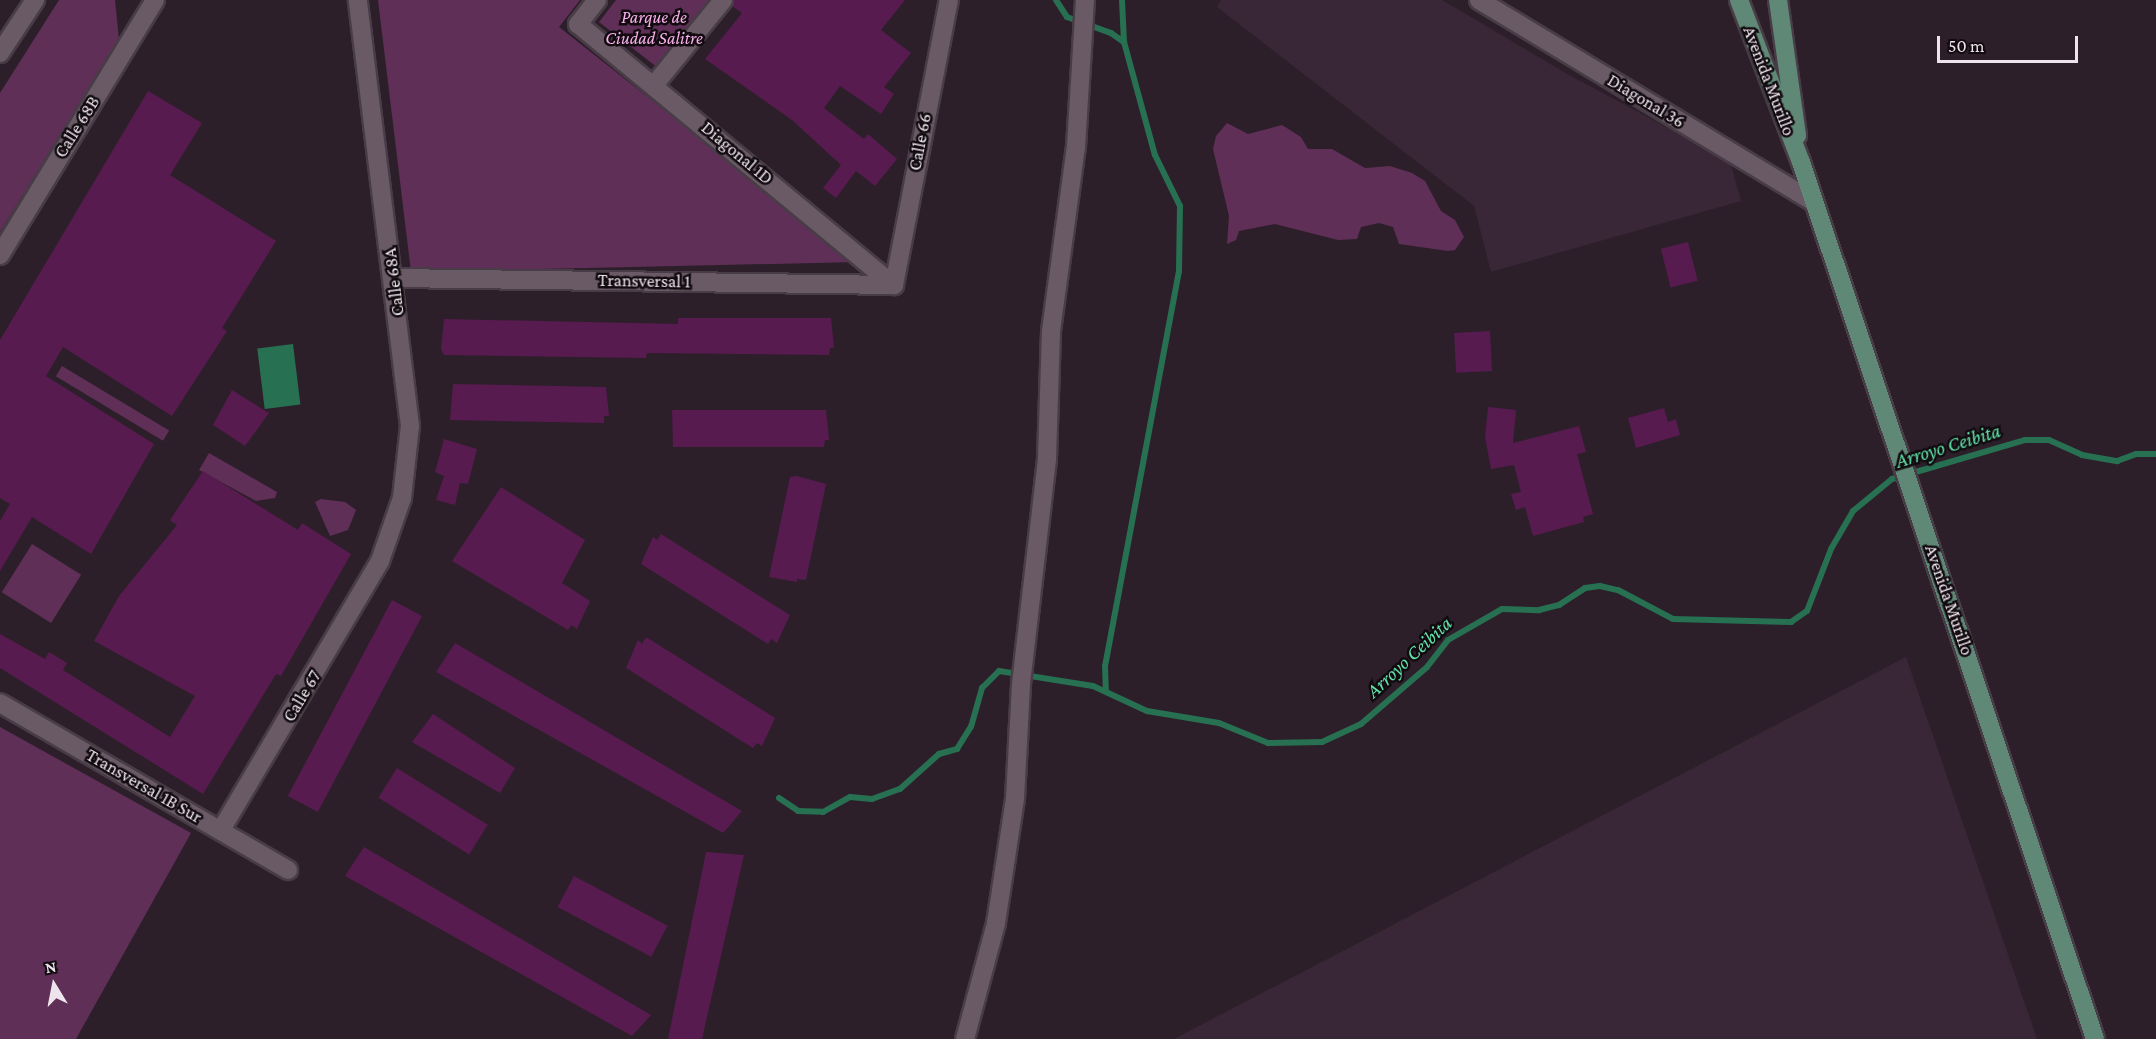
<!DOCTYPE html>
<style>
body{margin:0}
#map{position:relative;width:2156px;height:1039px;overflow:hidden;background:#2c1f2a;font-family:"Crimson Pro",serif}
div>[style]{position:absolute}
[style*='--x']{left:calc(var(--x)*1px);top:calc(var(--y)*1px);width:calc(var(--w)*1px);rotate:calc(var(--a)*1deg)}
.built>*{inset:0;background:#392636}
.green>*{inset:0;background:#5f2f57;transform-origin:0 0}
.water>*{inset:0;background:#277051;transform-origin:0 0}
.stream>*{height:6px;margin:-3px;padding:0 3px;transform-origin:3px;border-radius:3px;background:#277051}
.building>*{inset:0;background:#571b4f;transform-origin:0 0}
.roads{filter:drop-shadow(2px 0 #483d46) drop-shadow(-2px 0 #483d46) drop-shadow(0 2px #483d46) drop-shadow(0 -2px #483d46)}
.minor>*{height:18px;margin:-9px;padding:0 9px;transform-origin:9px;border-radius:9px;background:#6a5a66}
.major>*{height:18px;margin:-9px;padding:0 9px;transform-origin:9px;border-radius:9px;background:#5f8876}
span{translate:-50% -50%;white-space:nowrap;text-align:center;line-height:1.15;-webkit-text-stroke:5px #110b10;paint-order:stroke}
.park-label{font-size:18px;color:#f9b0eb;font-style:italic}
.street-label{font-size:18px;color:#eee4ec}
.water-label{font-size:20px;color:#62e3aa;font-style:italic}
.north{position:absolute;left:24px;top:955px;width:60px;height:60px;-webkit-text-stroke:4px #110b10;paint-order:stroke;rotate:350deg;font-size:16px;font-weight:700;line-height:24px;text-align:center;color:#eee4ec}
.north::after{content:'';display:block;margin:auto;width:21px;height:27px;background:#eee4ec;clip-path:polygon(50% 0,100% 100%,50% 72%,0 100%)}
.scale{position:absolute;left:1937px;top:36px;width:141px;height:27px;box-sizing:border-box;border:3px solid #eee4ec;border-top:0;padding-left:8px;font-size:18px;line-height:21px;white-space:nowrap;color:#eee4ec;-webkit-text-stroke:4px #110b10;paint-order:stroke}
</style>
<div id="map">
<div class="built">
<div style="clip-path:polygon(1221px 0,1442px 0,1569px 75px,1730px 161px,1741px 201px,1491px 272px,1474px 206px,1217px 7px)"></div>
<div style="clip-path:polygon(1906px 657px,2037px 1039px,1174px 1039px)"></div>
</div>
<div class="green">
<div style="clip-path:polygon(59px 0,115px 0,119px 40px,0 232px,0 93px)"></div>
<div style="clip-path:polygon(378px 0,580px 0,559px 27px,857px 262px,411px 272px)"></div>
<div style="clip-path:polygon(616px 0,710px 0,658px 68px,599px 22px)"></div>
<div style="clip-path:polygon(1227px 123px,1248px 134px,1282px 125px,1301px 137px,1308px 149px,1332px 149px,1365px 168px,1390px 166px,1412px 173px,1425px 181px,1441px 211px,1455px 220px,1464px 237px,1455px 250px,1448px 251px,1399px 244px,1393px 227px,1379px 223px,1361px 227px,1357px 239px,1338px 240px,1275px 224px,1239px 231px,1236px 240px,1227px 244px,1229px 216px,1213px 149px,1216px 136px)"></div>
<div style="left:62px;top:366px;width:125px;height:12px;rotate:31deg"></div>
<div style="clip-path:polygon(209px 453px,277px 492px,275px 498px,256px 501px,199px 470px)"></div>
<div style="clip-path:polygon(321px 499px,345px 502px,356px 510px,348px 530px,330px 536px,315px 502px)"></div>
<div style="left:32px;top:544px;width:58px;height:57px;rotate:32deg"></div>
<div style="clip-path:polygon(0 727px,191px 833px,76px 1039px,0 1039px)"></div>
</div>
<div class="water">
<div style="left:293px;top:344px;width:61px;height:36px;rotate:83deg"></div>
</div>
<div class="stream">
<div style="--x:1056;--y:0;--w:20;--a:57"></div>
<div style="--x:1067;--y:17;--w:47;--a:20"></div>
<div style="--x:1111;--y:33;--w:16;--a:35"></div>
<div style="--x:1124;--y:42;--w:117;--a:74.7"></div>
<div style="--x:1155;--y:155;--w:57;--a:63.9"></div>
<div style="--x:1180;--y:206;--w:65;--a:90.9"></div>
<div style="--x:1179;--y:271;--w:402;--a:100.6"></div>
<div style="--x:1105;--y:666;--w:24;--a:88"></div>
<div style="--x:1122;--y:0;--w:42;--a:87.3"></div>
<div style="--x:779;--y:798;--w:23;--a:34"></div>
<div style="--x:798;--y:811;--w:25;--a:2"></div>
<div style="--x:823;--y:812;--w:31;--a:-29"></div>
<div style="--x:850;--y:797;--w:22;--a:5"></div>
<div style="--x:872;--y:799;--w:30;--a:-20"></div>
<div style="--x:900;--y:789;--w:52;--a:-41.9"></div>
<div style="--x:939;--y:754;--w:19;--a:-16"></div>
<div style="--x:957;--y:749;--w:26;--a:-58"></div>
<div style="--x:971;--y:727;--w:41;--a:-74.2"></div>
<div style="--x:982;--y:688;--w:24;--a:-45"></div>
<div style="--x:999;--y:671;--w:95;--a:9.1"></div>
<div style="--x:1093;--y:686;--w:60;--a:24.8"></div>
<div style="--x:1147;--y:711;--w:73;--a:9.5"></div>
<div style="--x:1219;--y:723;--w:53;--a:22.2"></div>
<div style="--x:1268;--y:743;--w:54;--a:-1.1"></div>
<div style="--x:1322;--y:742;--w:43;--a:-24.8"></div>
<div style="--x:1361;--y:724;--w:87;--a:-40.8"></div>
<div style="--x:1427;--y:667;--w:34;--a:-52"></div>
<div style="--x:1448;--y:640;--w:62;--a:-29.9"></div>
<div style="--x:1502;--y:609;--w:37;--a:2"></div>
<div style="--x:1539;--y:610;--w:21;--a:-14"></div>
<div style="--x:1559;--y:605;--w:31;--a:-33"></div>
<div style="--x:1585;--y:588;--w:15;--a:-8"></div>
<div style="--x:1600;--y:586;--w:18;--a:13"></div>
<div style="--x:1618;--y:590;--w:62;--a:27.8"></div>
<div style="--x:1673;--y:619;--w:118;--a:1.5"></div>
<div style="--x:1791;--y:622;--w:19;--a:-35"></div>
<div style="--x:1807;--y:611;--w:66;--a:-68.8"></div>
<div style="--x:1831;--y:549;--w:44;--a:-59.9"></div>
<div style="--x:1853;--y:511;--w:50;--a:-39.4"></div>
<div style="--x:1892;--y:479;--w:139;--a:-16.3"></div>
<div style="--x:2025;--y:440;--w:24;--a:0"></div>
<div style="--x:2049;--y:440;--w:36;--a:24"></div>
<div style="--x:2082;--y:455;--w:36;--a:10"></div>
<div style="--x:2117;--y:461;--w:20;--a:-20"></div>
<div style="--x:2136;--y:454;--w:20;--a:0"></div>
</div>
<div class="building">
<div style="clip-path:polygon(734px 0,905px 0,881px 30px,911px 53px,884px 87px,894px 94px,881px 114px,840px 86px,824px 108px,864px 139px,868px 134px,897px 159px,875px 186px,856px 171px,836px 198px,823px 188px,841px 165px,792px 120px,705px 59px,742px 13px,732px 6px)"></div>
<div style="clip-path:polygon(148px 91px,202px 123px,170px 175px,276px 241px,222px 328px,227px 331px,172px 416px,63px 347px,46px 376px,154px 444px,91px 554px,32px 517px,0 571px,0 521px,10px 504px,0 498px,0 340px)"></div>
<div style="left:1688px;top:242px;width:40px;height:28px;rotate:76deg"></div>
<div style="clip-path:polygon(678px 318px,831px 318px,834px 348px,830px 348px,829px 355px,647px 353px,646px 358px,444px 355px,441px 349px,444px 319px,678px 324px)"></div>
<div style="left:1490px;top:331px;width:40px;height:36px;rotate:87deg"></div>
<div style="clip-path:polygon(453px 384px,606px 387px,609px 416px,604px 416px,604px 423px,450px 420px)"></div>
<div style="clip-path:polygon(232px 390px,269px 413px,245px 446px,213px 425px)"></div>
<div style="clip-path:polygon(1488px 407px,1516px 410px,1513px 443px,1579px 426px,1586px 452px,1577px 454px,1593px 514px,1583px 517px,1584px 522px,1533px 536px,1525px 507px,1516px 510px,1511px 494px,1521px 492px,1514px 465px,1491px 469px,1485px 437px)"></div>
<div style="clip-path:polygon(1664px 408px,1668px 422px,1676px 419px,1680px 435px,1636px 448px,1628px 418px)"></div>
<div style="clip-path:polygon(672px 410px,826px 410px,829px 440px,825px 440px,824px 447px,673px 447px)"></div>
<div style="clip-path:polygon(444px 439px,477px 449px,468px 484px,460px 483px,455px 505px,436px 500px,444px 476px,435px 472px)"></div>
<div style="clip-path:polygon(203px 471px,298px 530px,302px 523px,351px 554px,281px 676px,276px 674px,203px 794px,0 668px,0 634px,45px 659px,49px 652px,67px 663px,63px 670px,170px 737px,195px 696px,94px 641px,119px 596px,177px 525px,170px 520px)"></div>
<div style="clip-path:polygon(797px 476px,826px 484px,806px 580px,797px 579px,797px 582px,769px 577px,790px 477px)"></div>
<div style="clip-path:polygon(501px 487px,585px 540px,562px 583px,590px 601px,577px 629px,571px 625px,568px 630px,452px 561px)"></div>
<div style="clip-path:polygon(661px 534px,790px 615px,777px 643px,771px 639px,768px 644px,641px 564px,653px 537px,657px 540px)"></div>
<div style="left:392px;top:600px;width:34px;height:222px;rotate:28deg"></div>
<div style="clip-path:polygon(646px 637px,775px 718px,762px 746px,757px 743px,753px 748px,626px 668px,638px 640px,642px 644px)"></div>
<div style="clip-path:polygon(455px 643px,742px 811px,723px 833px,436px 672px)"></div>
<div style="clip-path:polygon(433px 714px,515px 768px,500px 793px,412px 742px)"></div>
<div style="left:397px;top:768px;width:107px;height:35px;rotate:32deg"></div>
<div style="clip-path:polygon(364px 847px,651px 1015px,632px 1036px,345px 876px)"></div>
<div style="clip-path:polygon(706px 852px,744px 855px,702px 1039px,668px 1039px)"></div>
<div style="left:574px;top:876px;width:106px;height:35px;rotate:28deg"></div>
</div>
<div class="roads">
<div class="minor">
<div style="--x:597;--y:0;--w:31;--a:128"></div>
<div style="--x:578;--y:24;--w:410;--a:39.6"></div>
<div style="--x:1479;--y:0;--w:391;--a:31.1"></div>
<div style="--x:0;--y:53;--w:64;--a:-56.6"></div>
<div style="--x:655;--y:84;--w:108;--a:-51"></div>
<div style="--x:0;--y:255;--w:298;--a:-58.7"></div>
<div style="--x:393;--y:278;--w:501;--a:0.8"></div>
<div style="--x:894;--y:285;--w:290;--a:-79.1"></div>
<div style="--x:0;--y:703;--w:333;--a:30.1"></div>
<div style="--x:221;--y:830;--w:312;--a:-59.4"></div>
<div style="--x:380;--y:561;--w:67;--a:-70.8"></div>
<div style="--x:402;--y:498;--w:72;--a:-83.7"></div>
<div style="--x:410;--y:426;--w:429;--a:-97"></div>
<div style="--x:965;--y:1039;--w:120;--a:-75"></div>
<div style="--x:996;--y:923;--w:125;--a:-81.3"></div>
<div style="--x:1015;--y:799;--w:115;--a:-87"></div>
<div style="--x:1021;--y:684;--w:226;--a:-83.4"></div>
<div style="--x:1047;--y:459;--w:128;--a:-88.2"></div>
<div style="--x:1051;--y:331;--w:186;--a:-82.3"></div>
<div style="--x:1076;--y:147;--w:147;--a:-86.5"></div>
</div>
<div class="major">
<div style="--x:1739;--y:0;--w:173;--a:69.1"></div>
<div style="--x:1801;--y:162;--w:925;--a:71.47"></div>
<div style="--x:1778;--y:0;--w:137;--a:82"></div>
</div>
</div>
<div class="park-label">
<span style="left:654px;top:28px">Parque de<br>Ciudad Salitre</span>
</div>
<div class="street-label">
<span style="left:1769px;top:81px;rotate:69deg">Avenida Murillo</span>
<span style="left:1646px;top:101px;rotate:31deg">Diagonal 36</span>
<span style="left:77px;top:127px;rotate:-58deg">Calle 68B</span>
<span style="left:920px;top:142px;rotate:-79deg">Calle 66</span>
<span style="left:737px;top:153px;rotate:40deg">Diagonal 1D</span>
<span style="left:644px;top:281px;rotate:1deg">Transversal 1</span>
<span style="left:394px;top:282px;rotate:-97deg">Calle 68A</span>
<span style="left:1949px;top:600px;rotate:71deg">Avenida Murillo</span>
<span style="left:302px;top:696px;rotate:-59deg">Calle 67</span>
<span style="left:144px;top:786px;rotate:30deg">Transversal 1B Sur</span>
</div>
<div class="water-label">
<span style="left:1948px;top:446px;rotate:-17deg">Arroyo Ceibita</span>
<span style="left:1409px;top:657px;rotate:-43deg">Arroyo Ceibita</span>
</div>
<div class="north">N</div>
<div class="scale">50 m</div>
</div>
